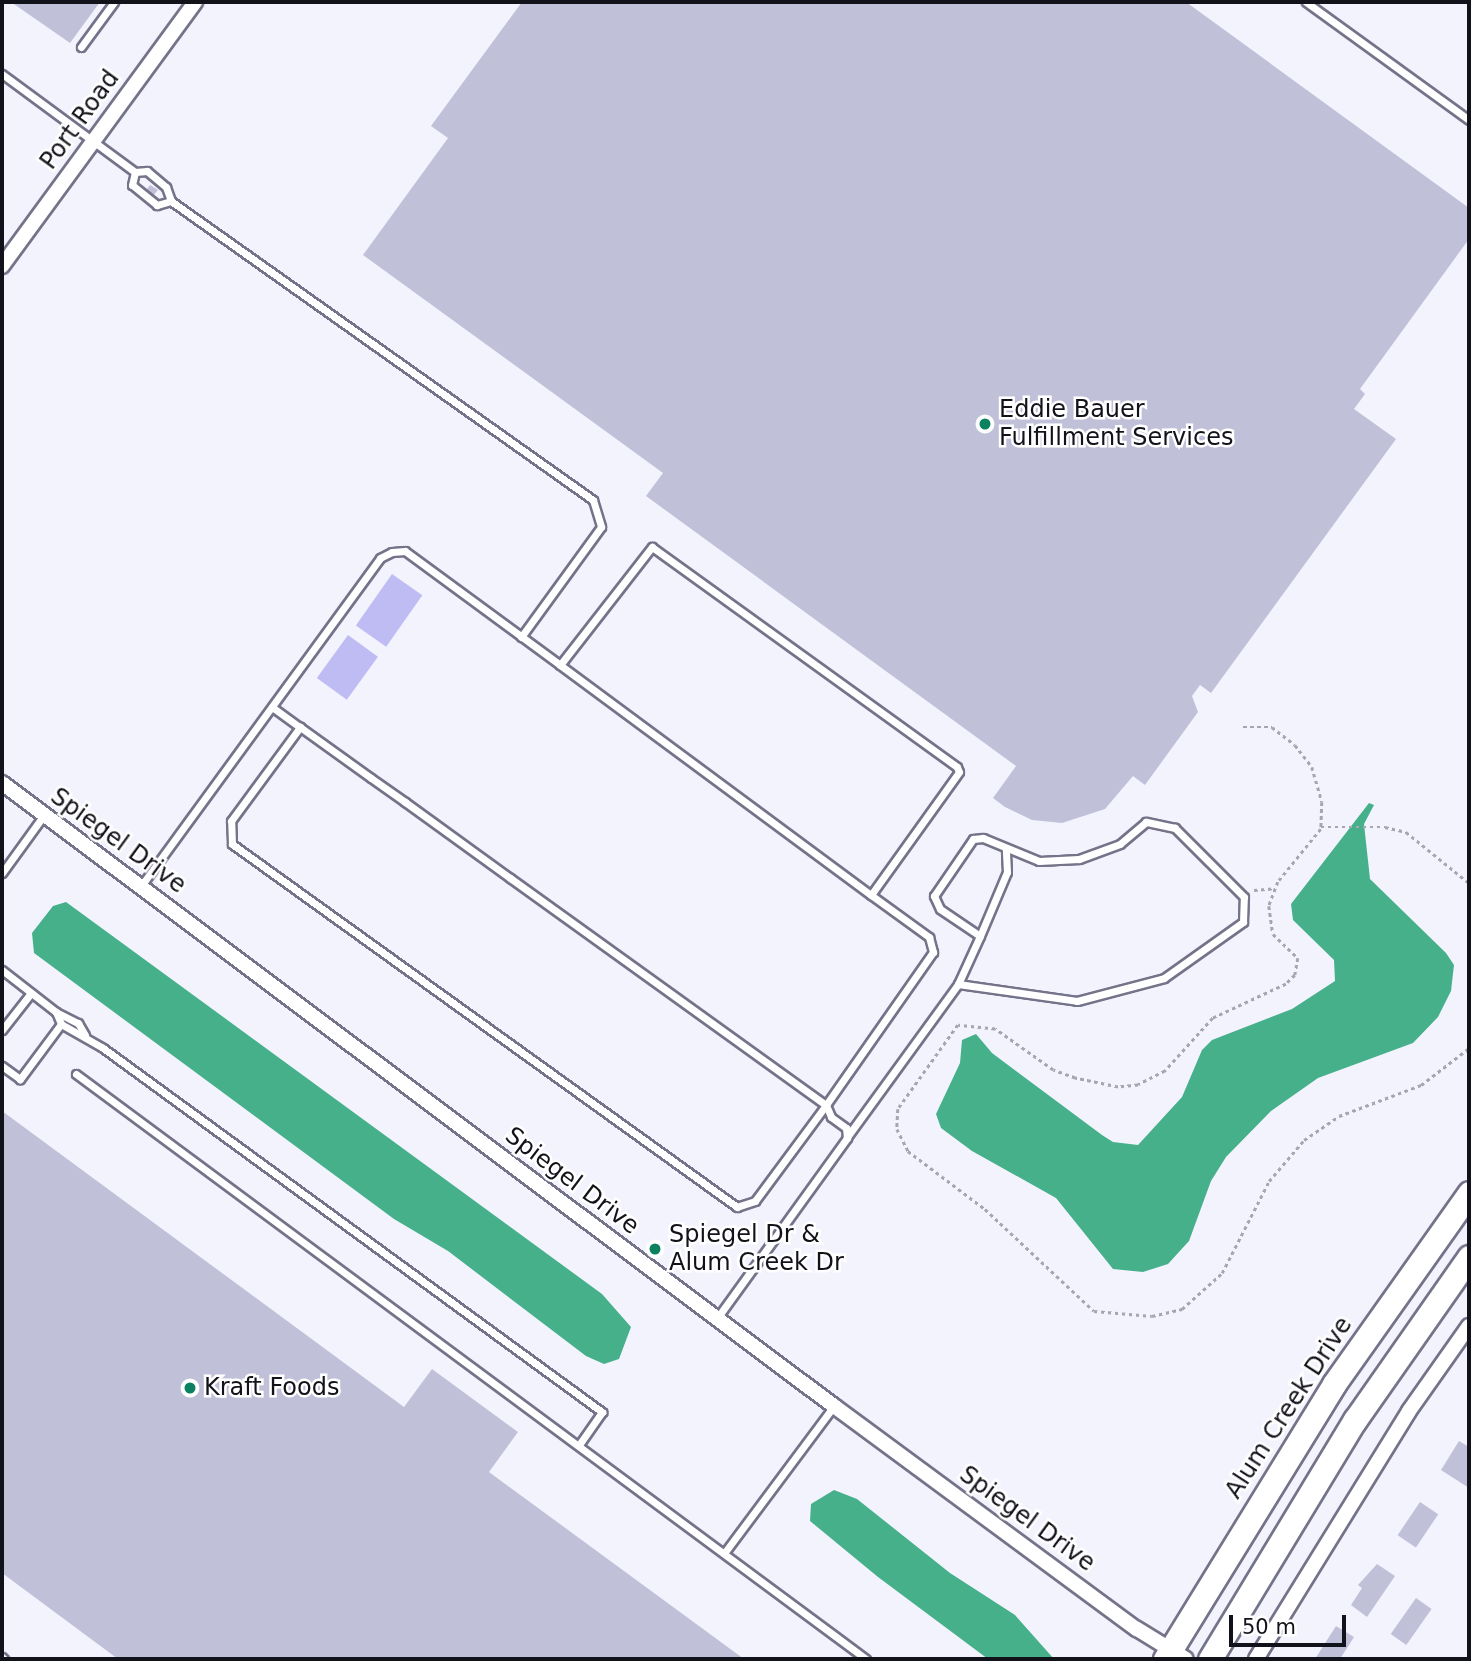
<!DOCTYPE html>
<style>
body{margin:0}
#map{position:relative;width:1471px;height:1661px;overflow:hidden;background:#f3f3fd;font-family:"DejaVu Sans",sans-serif}
div>[style]{position:absolute}
[style*='--x']{left:calc(var(--x)*1px);top:calc(var(--y)*1px);width:calc(var(--w)*1px);rotate:calc(var(--a)*1deg)}
.green>*{inset:0;background:#bfbcf4;transform-origin:0 0}
.water>*{inset:0;background:#45b08a}
.building>*{inset:0;background:#c1c0d9;transform-origin:0 0}
.path>*{height:2.5px;margin-top:-1.25px;transform-origin:0;background:repeating-linear-gradient(90deg,#a6a6b0 0 3.5px,transparent 0 7px)}
.roads{filter:drop-shadow(2px 0 #747389) drop-shadow(-2px 0 #747389) drop-shadow(0 2px #747389) drop-shadow(0 -2px #747389)}
.service>*{height:7px;margin:-3.5px;padding:0 3.5px;transform-origin:3.5px;border-radius:3.5px;background:#fff}
.minor>*{height:14px;margin:-7px;padding:0 7px;transform-origin:7px;border-radius:7px;background:#fff}
.primary>*{height:23px;margin:-11.5px;padding:0 11.5px;transform-origin:11.5px;border-radius:11.5px;background:#fff}
.dots>*{width:19px;height:19px;translate:-50% -50%;box-sizing:border-box;border:4px solid #fff;border-radius:50%}
span{translate:-50% -50%;white-space:nowrap;text-align:center;line-height:1.15;-webkit-text-stroke:5px #fff;paint-order:stroke}
.street-label{font-size:24px;color:#12121a}
.poi-label{font-size:24px;color:#12121a}
.left{translate:0 -50%;text-align:left}
.frame{position:absolute;inset:0;border:4px solid #12121a;pointer-events:none}
.scale{position:absolute;left:1229px;top:1615px;width:117px;height:32px;box-sizing:border-box;border:4px solid #12121a;border-top:0;padding-left:9px;font-size:21px;line-height:24px;white-space:nowrap;color:#12121a;-webkit-text-stroke:5px #fff;paint-order:stroke}
</style>
<div id="map">
<div class="green">
<div style="left:392px;top:574px;width:37px;height:63px;rotate:35deg"></div>
<div style="left:348px;top:635px;width:37px;height:53px;rotate:36deg"></div>
</div>
<div class="water">
<div style="clip-path:polygon(1369px 803px,1374px 805px,1364px 824px,1370px 879px,1446px 953px,1454px 965px,1451px 991px,1438px 1017px,1413px 1043px,1318px 1078px,1271px 1111px,1226px 1157px,1211px 1181px,1189px 1241px,1168px 1264px,1143px 1272px,1113px 1269px,1056px 1198px,972px 1151px,941px 1128px,936px 1114px,960px 1063px,962px 1040px,976px 1034px,992px 1053px,1102px 1135px,1113px 1142px,1138px 1145px,1182px 1097px,1202px 1050px,1212px 1040px,1292px 1009px,1335px 981px,1334px 960px,1293px 920px,1291px 904px)"></div>
<div style="clip-path:polygon(66px 902px,602px 1294px,631px 1327px,619px 1359px,604px 1364px,586px 1356px,448px 1251px,394px 1219px,34px 953px,32px 933px,53px 906px)"></div>
<div style="clip-path:polygon(834px 1490px,857px 1499px,950px 1573px,1015px 1615px,1054px 1659px,988px 1659px,878px 1577px,810px 1521px,811px 1504px)"></div>
</div>
<div class="building">
<div style="clip-path:polygon(11px 2px,100px 2px,70px 43px)"></div>
<div style="clip-path:polygon(522px 2px,1186px 2px,1469px 208px,1469px 239px,1360px 389px,1365px 394px,1354px 409px,1396px 439px,1211px 693px,1200px 685px,1192px 696px,1198px 712px,1145px 785px,1133px 776px,1105px 809px,1062px 823px,1032px 820px,1005px 807px,993px 798px,1016px 766px,646px 496px,663px 473px,363px 255px,448px 138px,431px 126px)"></div>
<div style="clip-path:polygon(150px 185px,158px 190px,152px 197px,145px 192px)"></div>
<div style="clip-path:polygon(2px 1111px,404px 1407px,432px 1369px,518px 1432px,489px 1472px,744px 1659px,118px 1659px,2px 1573px)"></div>
<div style="clip-path:polygon(1459px 1441px,1469px 1447px,1469px 1488px,1441px 1470px)"></div>
<div style="left:1420px;top:1502px;width:22px;height:40px;rotate:34deg"></div>
<div style="clip-path:polygon(1377px 1564px,1395px 1576px,1367px 1617px,1351px 1605px,1362px 1588px,1358px 1585px)"></div>
<div style="left:1416px;top:1598px;width:19px;height:44px;rotate:35deg"></div>
<div style="clip-path:polygon(1336px 1626px,1354px 1637px,1340px 1659px,1315px 1659px)"></div>
</div>
<div class="path">
<div style="--x:1243;--y:727;--w:29;--a:0"></div>
<div style="--x:1272;--y:727;--w:29;--a:38"></div>
<div style="--x:1295;--y:745;--w:28;--a:52"></div>
<div style="--x:1312;--y:767;--w:36;--a:74"></div>
<div style="--x:1322;--y:802;--w:27;--a:92"></div>
<div style="--x:1321;--y:829;--w:68;--a:129.1"></div>
<div style="--x:1278;--y:882;--w:26;--a:111"></div>
<div style="--x:1269;--y:906;--w:28;--a:82"></div>
<div style="--x:1273;--y:934;--w:35;--a:44"></div>
<div style="--x:1298;--y:958;--w:17;--a:100"></div>
<div style="--x:1295;--y:975;--w:13;--a:135"></div>
<div style="--x:1286;--y:984;--w:81;--a:155"></div>
<div style="--x:1213;--y:1018;--w:72;--a:132.2"></div>
<div style="--x:1165;--y:1071;--w:30;--a:153"></div>
<div style="--x:1138;--y:1085;--w:20;--a:174"></div>
<div style="--x:1118;--y:1087;--w:44;--a:-168.2"></div>
<div style="--x:1075;--y:1078;--w:23;--a:-160"></div>
<div style="--x:1053;--y:1070;--w:71;--a:-144.7"></div>
<div style="--x:995;--y:1029;--w:37;--a:-174"></div>
<div style="--x:958;--y:1025;--w:103;--a:125.5"></div>
<div style="--x:898;--y:1109;--w:20;--a:93"></div>
<div style="--x:897;--y:1129;--w:25;--a:63"></div>
<div style="--x:908;--y:1151;--w:96;--a:37"></div>
<div style="--x:985;--y:1209;--w:149;--a:43.1"></div>
<div style="--x:1094;--y:1311;--w:58;--a:4.9"></div>
<div style="--x:1152;--y:1316;--w:31;--a:-13"></div>
<div style="--x:1182;--y:1309;--w:54;--a:-42"></div>
<div style="--x:1222;--y:1273;--w:103;--a:-62.9"></div>
<div style="--x:1269;--y:1181;--w:54;--a:-49.5"></div>
<div style="--x:1304;--y:1140;--w:42;--a:-34.4"></div>
<div style="--x:1339;--y:1116;--w:88;--a:-20.7"></div>
<div style="--x:1421;--y:1085;--w:61;--a:-37.6"></div>
<div style="--x:1321;--y:827;--w:64;--a:0"></div>
<div style="--x:1385;--y:827;--w:22;--a:13"></div>
<div style="--x:1406;--y:832;--w:81;--a:39"></div>
<div style="--x:1254;--y:890;--w:21;--a:-5"></div>
</div>
<div class="roads">
<div class="service">
<div style="--x:1306;--y:2;--w:201;--a:35.9"></div>
<div style="--x:81;--y:47;--w:56;--a:-53.7"></div>
<div style="--x:2;--y:74;--w:165;--a:36.4"></div>
<div style="--x:147;--y:171;--w:25;--a:40"></div>
<div style="--x:166;--y:187;--w:15;--a:70"></div>
<div style="--x:171;--y:201;--w:15;--a:164"></div>
<div style="--x:157;--y:205;--w:32;--a:-141"></div>
<div style="--x:132;--y:185;--w:13;--a:-77"></div>
<div style="--x:135;--y:172;--w:12;--a:-5"></div>
<div style="--x:171;--y:201;--w:517;--a:35.32"></div>
<div style="--x:593;--y:500;--w:28;--a:73"></div>
<div style="--x:601;--y:527;--w:136;--a:126"></div>
<div style="--x:560;--y:665;--w:387;--a:36.5"></div>
<div style="--x:272;--y:707;--w:34;--a:36"></div>
<div style="--x:300;--y:727;--w:87;--a:35.7"></div>
<div style="--x:371;--y:778;--w:42;--a:35.2"></div>
<div style="--x:405;--y:802;--w:130;--a:35.9"></div>
<div style="--x:510;--y:878;--w:389;--a:35.7"></div>
<div style="--x:826;--y:1105;--w:119;--a:126.5"></div>
<div style="--x:755;--y:1201;--w:19;--a:162"></div>
<div style="--x:737;--y:1207;--w:622;--a:-144.29"></div>
<div style="--x:232;--y:844;--w:23;--a:-92"></div>
<div style="--x:231;--y:821;--w:117;--a:-53.7"></div>
<div style="--x:2;--y:873;--w:72;--a:-54.1"></div>
<div style="--x:141;--y:886;--w:406;--a:-53.9"></div>
<div style="--x:380;--y:558;--w:13;--a:-27"></div>
<div style="--x:392;--y:552;--w:13;--a:-4"></div>
<div style="--x:405;--y:551;--w:192;--a:36.3"></div>
<div style="--x:560;--y:665;--w:150;--a:-52.1"></div>
<div style="--x:652;--y:547;--w:376;--a:35.8"></div>
<div style="--x:957;--y:767;--w:5;--a:68"></div>
<div style="--x:959;--y:772;--w:151;--a:125.6"></div>
<div style="--x:871;--y:895;--w:72;--a:35.9"></div>
<div style="--x:929;--y:937;--w:16;--a:75"></div>
<div style="--x:933;--y:952;--w:187;--a:125"></div>
<div style="--x:826;--y:1105;--w:13;--a:67"></div>
<div style="--x:831;--y:1117;--w:19;--a:36"></div>
<div style="--x:846;--y:1128;--w:10;--a:84"></div>
<div style="--x:847;--y:1138;--w:222;--a:125.8"></div>
<div style="--x:980;--y:936;--w:69;--a:-67.1"></div>
<div style="--x:1007;--y:872;--w:22;--a:-93"></div>
<div style="--x:2;--y:970;--w:68;--a:37.9"></div>
<div style="--x:56;--y:1012;--w:13;--a:67"></div>
<div style="--x:61;--y:1024;--w:69;--a:126.7"></div>
<div style="--x:20;--y:1079;--w:22;--a:-144"></div>
<div style="--x:56;--y:1012;--w:25;--a:27"></div>
<div style="--x:78;--y:1023;--w:14;--a:60"></div>
<div style="--x:61;--y:1024;--w:48;--a:29.7"></div>
<div style="--x:103;--y:1048;--w:618;--a:36.11"></div>
<div style="--x:602;--y:1412;--w:39;--a:125"></div>
<div style="--x:2;--y:1030;--w:47;--a:-51.9"></div>
<div style="--x:76;--y:1074;--w:983;--a:36.52"></div>
<div style="--x:847;--y:1137;--w:189;--a:-54"></div>
<div style="--x:958;--y:984;--w:120;--a:8.1"></div>
<div style="--x:1077;--y:1001;--w:90;--a:-14.8"></div>
<div style="--x:1164;--y:978;--w:97;--a:-35.3"></div>
<div style="--x:1243;--y:922;--w:25;--a:-88"></div>
<div style="--x:1244;--y:897;--w:98;--a:-135"></div>
<div style="--x:1175;--y:828;--w:30;--a:-168"></div>
<div style="--x:1146;--y:822;--w:34;--a:140"></div>
<div style="--x:1120;--y:844;--w:44;--a:159.9"></div>
<div style="--x:1079;--y:859;--w:40;--a:177.1"></div>
<div style="--x:1039;--y:861;--w:61;--a:-157.7"></div>
<div style="--x:983;--y:838;--w:10;--a:174"></div>
<div style="--x:973;--y:839;--w:69;--a:124.4"></div>
<div style="--x:934;--y:896;--w:14;--a:65"></div>
<div style="--x:940;--y:909;--w:48;--a:34"></div>
<div style="--x:980;--y:936;--w:53;--a:114.6"></div>
<div style="--x:725;--y:1552;--w:182;--a:-53.3"></div>
<div style="--x:2;--y:1657;--w:3;--a:45"></div>
</div>
<div class="minor">
<div style="--x:2;--y:266;--w:327;--a:-53.8"></div>
<div style="--x:2;--y:783;--w:1039;--a:36.83"></div>
<div style="--x:834;--y:1406;--w:376;--a:36.4"></div>
<div style="--x:1137;--y:1629;--w:57;--a:31.5"></div>
<div style="--x:1256;--y:1659;--w:291;--a:-58.3"></div>
<div style="--x:1409;--y:1411;--w:104;--a:-54.8"></div>
</div>
<div class="primary">
<div style="--x:1165;--y:1659;--w:323;--a:-58.4"></div>
<div style="--x:1334;--y:1384;--w:234;--a:-54.7"></div>
<div style="--x:1210;--y:1659;--w:280;--a:-58.8"></div>
<div style="--x:1355;--y:1420;--w:199;--a:-55"></div>
</div>
</div>
<div class="dots">
<div style="left:985px;top:424px;background:#0c8160"></div>
<div style="left:655px;top:1249px;background:#0c8160"></div>
<div style="left:190px;top:1388px;background:#0c8160"></div>
</div>
<div class="street-label">
<span style="left:80px;top:120px;rotate:-54deg">Port Road</span>
<span style="left:118px;top:841px;rotate:36deg">Spiegel Drive</span>
<span style="left:572px;top:1181px;rotate:37deg">Spiegel Drive</span>
<span style="left:1289px;top:1408px;rotate:-57deg">Alum Creek Drive</span>
<span style="left:1027px;top:1519px;rotate:36deg">Spiegel Drive</span>
</div>
<div class="poi-label">
<span class="left" style="left:999px;top:424px">Eddie Bauer<br>Fulfillment Services</span>
<span class="left" style="left:669px;top:1249px">Spiegel Dr &amp;<br>Alum Creek Dr</span>
<span class="left" style="left:204px;top:1388px">Kraft Foods</span>
</div>
<div class="frame"></div>
<div class="scale">50 m</div>
</div>
